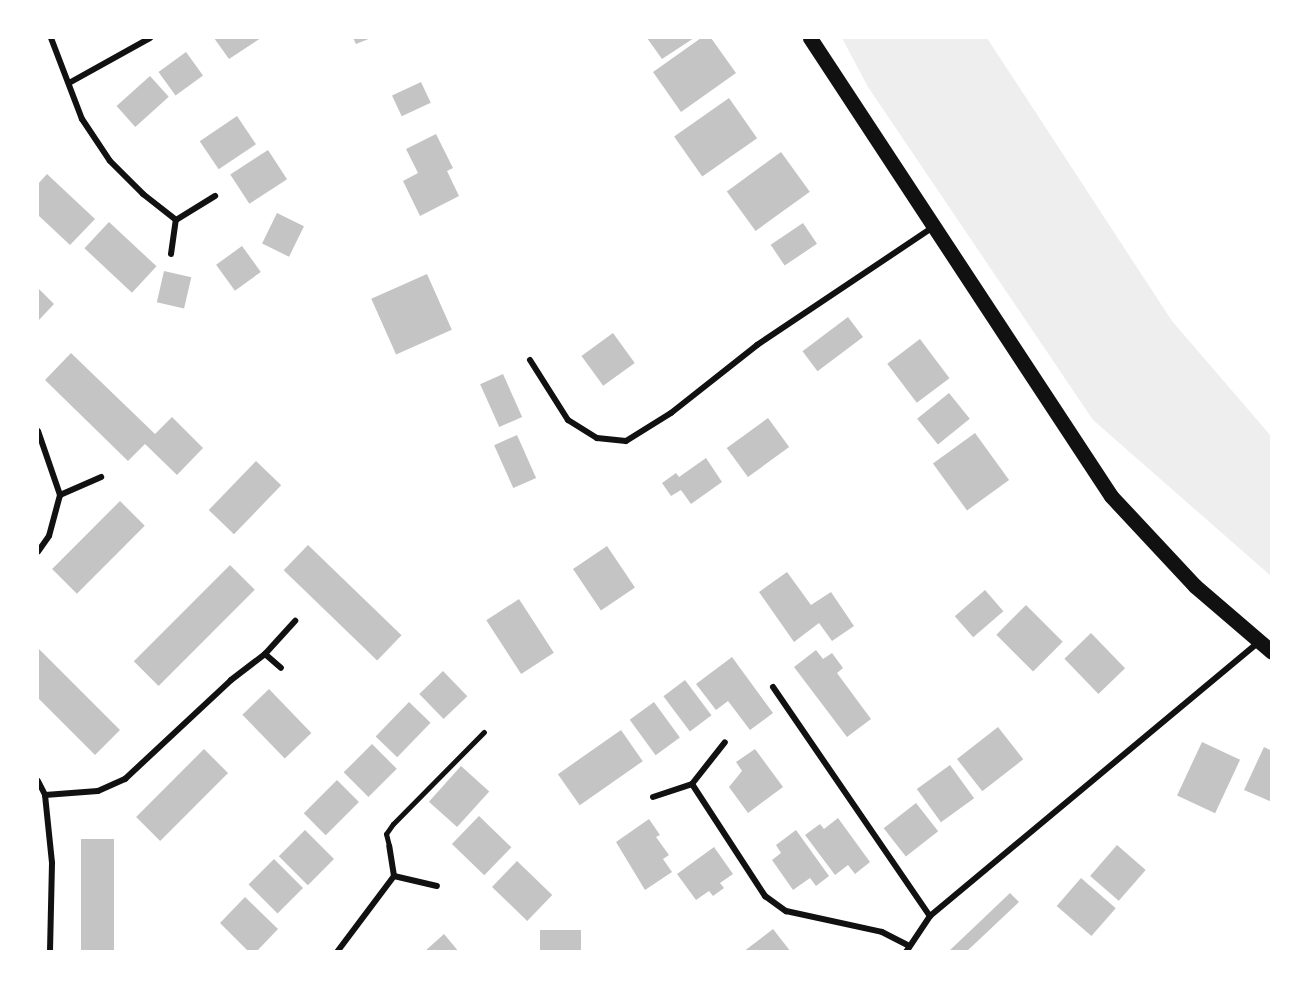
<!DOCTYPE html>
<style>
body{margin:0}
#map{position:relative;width:1309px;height:989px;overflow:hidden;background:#fff;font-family:Rubik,sans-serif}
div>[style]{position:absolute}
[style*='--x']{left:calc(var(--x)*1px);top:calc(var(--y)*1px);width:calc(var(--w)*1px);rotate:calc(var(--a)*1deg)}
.green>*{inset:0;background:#eee}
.building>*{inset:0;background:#c4c4c4;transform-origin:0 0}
.service>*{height:4.5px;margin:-2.25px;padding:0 2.25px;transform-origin:2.25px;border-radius:2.25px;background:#111}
.minor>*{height:6px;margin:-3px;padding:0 3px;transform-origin:3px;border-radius:3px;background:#111}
.primary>*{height:15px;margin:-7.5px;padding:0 7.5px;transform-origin:7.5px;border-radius:7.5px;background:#111}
span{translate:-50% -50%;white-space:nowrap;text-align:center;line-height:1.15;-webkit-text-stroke:6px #fff;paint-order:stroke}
.frame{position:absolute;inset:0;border:39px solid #fff;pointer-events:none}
</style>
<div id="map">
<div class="green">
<div style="clip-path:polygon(842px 38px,987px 38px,1172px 321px,1271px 436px,1271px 576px,1093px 420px,868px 87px)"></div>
</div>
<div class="building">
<div style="clip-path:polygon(214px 38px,261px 38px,229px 59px)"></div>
<div style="clip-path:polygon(353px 38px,371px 38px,356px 44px)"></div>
<div style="clip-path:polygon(647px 38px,694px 38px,662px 59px)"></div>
<div style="clip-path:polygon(701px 38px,711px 38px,736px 73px,681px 112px,653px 72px)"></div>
<div style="left:186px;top:52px;width:29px;height:34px;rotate:54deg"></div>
<div style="left:150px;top:76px;width:28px;height:45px;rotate:48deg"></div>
<div style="left:421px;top:82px;width:23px;height:32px;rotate:65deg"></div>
<div style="left:729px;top:98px;width:49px;height:67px;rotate:55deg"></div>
<div style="left:237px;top:116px;width:34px;height:45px;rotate:56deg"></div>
<div style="clip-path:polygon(436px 134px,453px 168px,447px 171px,459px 196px,420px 216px,403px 181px,418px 173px,406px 149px)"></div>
<div style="left:268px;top:150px;width:35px;height:45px;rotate:57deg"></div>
<div style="left:781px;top:152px;width:49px;height:67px;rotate:54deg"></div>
<div style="clip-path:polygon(47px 174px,95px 219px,70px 245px,38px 215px,38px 184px)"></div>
<div style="left:277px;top:213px;width:30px;height:34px;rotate:26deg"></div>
<div style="left:109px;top:222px;width:65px;height:36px;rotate:43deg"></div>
<div style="left:803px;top:223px;width:25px;height:39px;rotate:56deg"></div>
<div style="left:242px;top:246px;width:32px;height:32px;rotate:54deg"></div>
<div style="left:164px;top:271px;width:28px;height:32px;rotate:13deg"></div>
<div style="left:427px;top:274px;width:61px;height:61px;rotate:66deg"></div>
<div style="clip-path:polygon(38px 288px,54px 304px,38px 321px)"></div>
<div style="left:848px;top:317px;width:25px;height:57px;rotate:53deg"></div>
<div style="left:613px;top:333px;width:37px;height:39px;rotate:54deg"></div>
<div style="left:920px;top:339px;width:49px;height:41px;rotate:53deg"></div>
<div style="clip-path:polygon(71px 353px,155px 434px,172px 417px,203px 448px,177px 475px,145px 444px,128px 461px,45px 380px)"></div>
<div style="left:503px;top:374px;width:47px;height:25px;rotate:66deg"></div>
<div style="left:949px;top:393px;width:33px;height:41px;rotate:51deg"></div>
<div style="left:768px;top:418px;width:36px;height:51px;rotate:54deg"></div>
<div style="left:975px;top:433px;width:58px;height:52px;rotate:54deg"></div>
<div style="left:517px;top:435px;width:47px;height:25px;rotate:66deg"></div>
<div style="clip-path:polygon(706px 458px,722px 482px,691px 504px,681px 490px,671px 496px,662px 483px,676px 473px,679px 477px)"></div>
<div style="left:256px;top:461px;width:35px;height:68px;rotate:44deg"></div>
<div style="left:120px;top:501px;width:35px;height:96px;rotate:45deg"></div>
<div style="left:308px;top:545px;width:130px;height:35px;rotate:44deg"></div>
<div style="left:607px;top:546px;width:50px;height:41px;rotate:56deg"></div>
<div style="left:230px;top:565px;width:35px;height:136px;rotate:45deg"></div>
<div style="clip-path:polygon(787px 572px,811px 605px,831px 592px,854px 626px,832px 641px,819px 623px,794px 642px,759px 592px)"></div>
<div style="left:985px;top:590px;width:28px;height:40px;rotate:49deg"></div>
<div style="left:519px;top:599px;width:64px;height:39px;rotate:57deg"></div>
<div style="left:1026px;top:605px;width:52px;height:42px;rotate:45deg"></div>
<div style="left:1091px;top:633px;width:49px;height:37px;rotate:46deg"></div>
<div style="clip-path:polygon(38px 648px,120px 730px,95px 755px,38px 698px)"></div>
<div style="clip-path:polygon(816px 650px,823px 659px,832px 653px,843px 668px,837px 673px,871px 719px,847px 737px,794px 667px)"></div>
<div style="clip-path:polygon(732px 657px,773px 713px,750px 730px,728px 701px,716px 710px,696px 684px)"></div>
<div style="left:443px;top:671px;width:35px;height:33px;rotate:46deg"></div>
<div style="left:685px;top:680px;width:44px;height:27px;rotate:53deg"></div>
<div style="left:269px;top:689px;width:61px;height:37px;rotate:46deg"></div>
<div style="left:409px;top:702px;width:30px;height:48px;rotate:44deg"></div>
<div style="left:654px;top:702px;width:44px;height:30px;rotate:54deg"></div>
<div style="left:998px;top:727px;width:41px;height:52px;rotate:52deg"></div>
<div style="left:621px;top:730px;width:38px;height:77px;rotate:55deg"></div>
<div style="left:1202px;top:742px;width:42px;height:59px;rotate:25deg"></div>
<div style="left:372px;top:744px;width:35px;height:40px;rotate:45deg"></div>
<div style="clip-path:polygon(1264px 747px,1272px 751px,1272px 802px,1244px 790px)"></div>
<div style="left:204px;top:749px;width:34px;height:96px;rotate:45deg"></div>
<div style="clip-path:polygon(755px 749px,783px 787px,748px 813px,729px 787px,742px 771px,736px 762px)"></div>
<div style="left:950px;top:765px;width:41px;height:41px;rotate:54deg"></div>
<div style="left:461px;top:766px;width:38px;height:48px;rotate:42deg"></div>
<div style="left:337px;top:780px;width:31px;height:47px;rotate:45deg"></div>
<div style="left:916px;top:803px;width:36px;height:41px;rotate:52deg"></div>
<div style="left:479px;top:816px;width:45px;height:39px;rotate:44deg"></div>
<div style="clip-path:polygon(838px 818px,870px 862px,855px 874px,848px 865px,835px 875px,805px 835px,820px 824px,824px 829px)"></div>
<div style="clip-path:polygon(649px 819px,660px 835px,656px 837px,669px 855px,663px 859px,672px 872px,645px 890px,616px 842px)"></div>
<div style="left:305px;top:830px;width:41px;height:37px;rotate:45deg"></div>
<div style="clip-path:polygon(796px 830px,829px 876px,816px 886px,810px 878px,793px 890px,772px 860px,781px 853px,776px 845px)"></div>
<div style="left:114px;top:839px;width:113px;height:33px;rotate:90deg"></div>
<div style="left:1117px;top:845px;width:38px;height:41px;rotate:41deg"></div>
<div style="clip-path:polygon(714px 847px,733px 874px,720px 883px,724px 888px,713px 896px,709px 891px,696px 900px,677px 874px)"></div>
<div style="left:274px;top:859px;width:41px;height:36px;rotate:45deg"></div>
<div style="left:517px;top:861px;width:49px;height:36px;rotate:44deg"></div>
<div style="left:1081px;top:878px;width:46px;height:37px;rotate:41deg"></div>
<div style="clip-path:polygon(1010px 893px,1019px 902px,966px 952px,948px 952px)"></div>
<div style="clip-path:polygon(245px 897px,278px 929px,256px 952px,249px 952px,220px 923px)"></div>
<div style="clip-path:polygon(773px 929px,791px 952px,743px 952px)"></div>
<div style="left:540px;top:930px;width:41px;height:22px"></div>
<div style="clip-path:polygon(444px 934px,459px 952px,424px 952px)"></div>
</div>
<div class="service">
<div style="--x:389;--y:846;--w:12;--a:-104"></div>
<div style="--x:386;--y:834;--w:12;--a:-55"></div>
<div style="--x:393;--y:824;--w:129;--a:-45.3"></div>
</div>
<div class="minor">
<div style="--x:51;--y:38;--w:87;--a:69.1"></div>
<div style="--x:82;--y:119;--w:50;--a:56.3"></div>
<div style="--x:110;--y:161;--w:47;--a:45"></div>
<div style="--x:143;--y:194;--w:42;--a:38.2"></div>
<div style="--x:176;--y:220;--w:46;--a:-31.6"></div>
<div style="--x:69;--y:83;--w:93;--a:-29.1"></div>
<div style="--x:171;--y:254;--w:34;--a:-82"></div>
<div style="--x:530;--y:360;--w:71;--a:57.7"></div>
<div style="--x:568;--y:420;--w:34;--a:32"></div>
<div style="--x:597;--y:438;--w:29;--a:6"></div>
<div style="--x:626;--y:441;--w:53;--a:-31.9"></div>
<div style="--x:671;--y:413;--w:110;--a:-38.3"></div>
<div style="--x:757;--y:345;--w:212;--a:-33.8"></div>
<div style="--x:38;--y:431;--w:68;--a:71"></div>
<div style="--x:60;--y:495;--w:42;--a:105"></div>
<div style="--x:49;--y:536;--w:19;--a:125"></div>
<div style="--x:60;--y:495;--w:45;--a:-23.7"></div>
<div style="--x:265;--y:654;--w:45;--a:-47.7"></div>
<div style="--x:773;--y:687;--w:278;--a:55.6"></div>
<div style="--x:38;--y:781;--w:16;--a:63"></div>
<div style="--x:45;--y:795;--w:68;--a:84.1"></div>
<div style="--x:52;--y:863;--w:89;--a:91.3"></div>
<div style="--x:692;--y:784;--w:53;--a:-51.8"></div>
<div style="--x:45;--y:795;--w:53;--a:-4.3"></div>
<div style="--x:98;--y:791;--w:30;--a:-24"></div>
<div style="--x:125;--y:779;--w:145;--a:-43"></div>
<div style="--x:231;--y:680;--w:43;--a:-37.4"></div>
<div style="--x:265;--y:654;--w:21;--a:41"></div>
<div style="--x:653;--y:797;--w:41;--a:-18.4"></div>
<div style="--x:692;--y:784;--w:134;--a:56.9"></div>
<div style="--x:765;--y:896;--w:26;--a:36"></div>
<div style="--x:786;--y:911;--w:98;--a:12.3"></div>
<div style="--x:882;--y:932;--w:28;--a:27"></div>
<div style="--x:394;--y:876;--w:44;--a:13.1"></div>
<div style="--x:337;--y:952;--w:95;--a:-53.1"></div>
<div style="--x:394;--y:876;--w:30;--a:-99"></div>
<div style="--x:906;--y:952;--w:43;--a:-56.3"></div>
<div style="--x:930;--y:916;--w:427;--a:-39.8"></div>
</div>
<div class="primary">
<div style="--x:810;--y:38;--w:548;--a:56.69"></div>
<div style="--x:1111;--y:496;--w:123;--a:47"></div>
<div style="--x:1195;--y:586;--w:101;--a:40.6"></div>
</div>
<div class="frame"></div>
</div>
